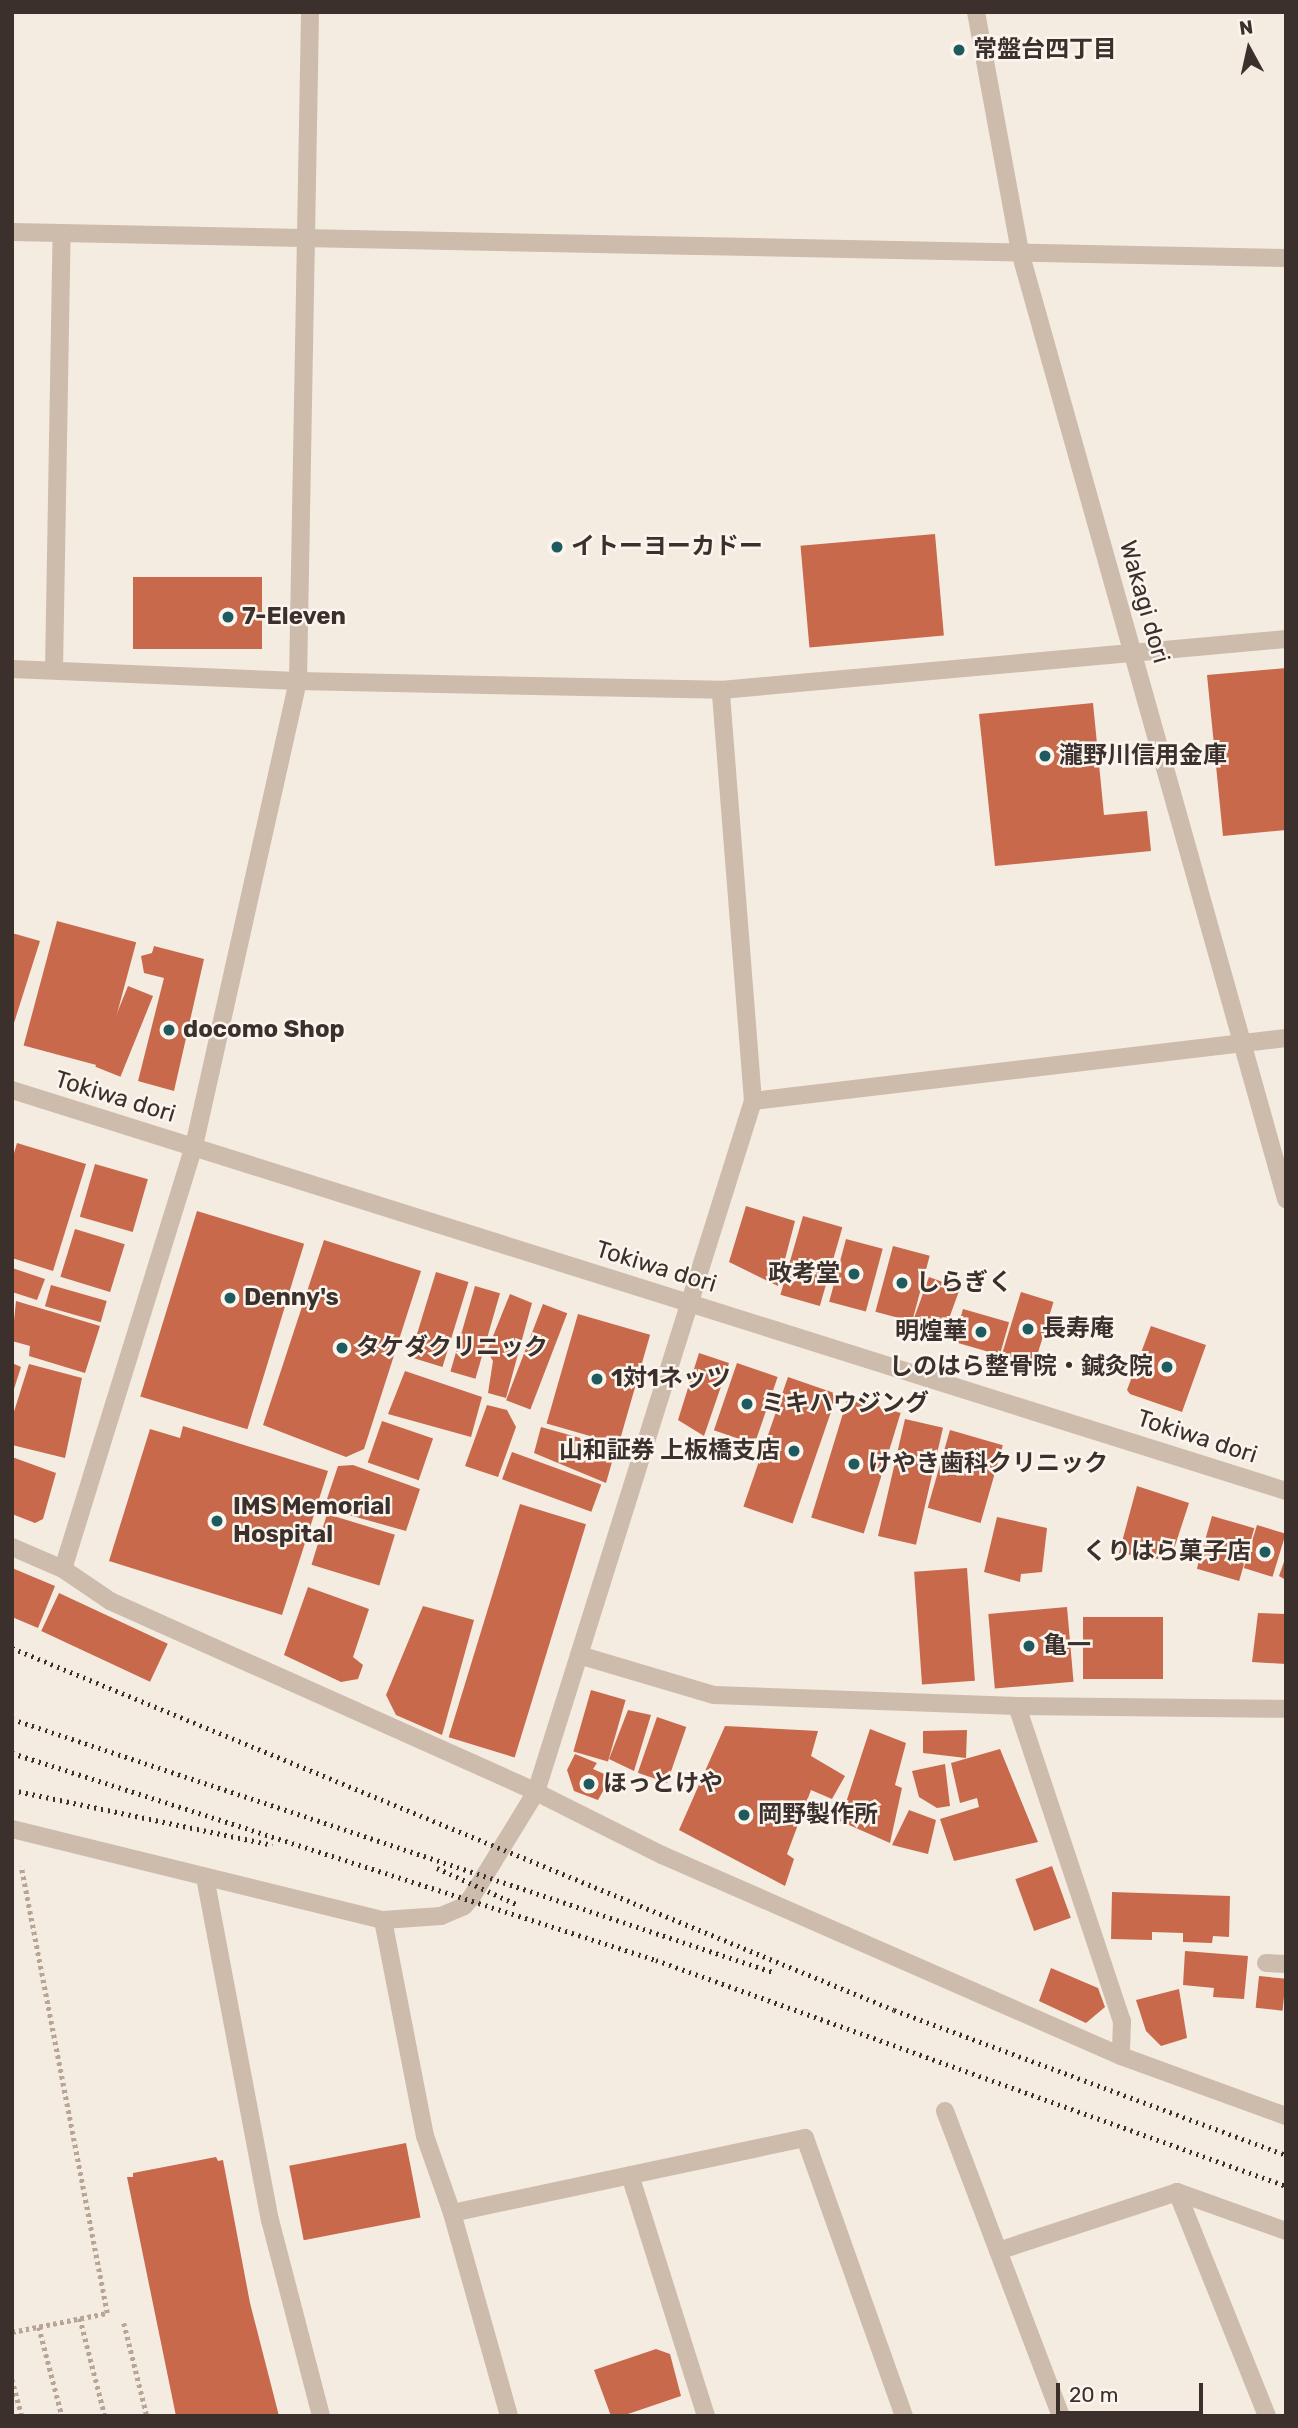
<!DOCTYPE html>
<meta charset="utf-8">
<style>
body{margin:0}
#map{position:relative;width:1298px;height:2428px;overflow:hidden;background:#f4ebe1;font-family:Rubik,"Noto Sans JP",sans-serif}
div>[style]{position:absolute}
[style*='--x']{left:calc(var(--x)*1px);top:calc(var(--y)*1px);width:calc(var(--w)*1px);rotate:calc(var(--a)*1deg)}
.building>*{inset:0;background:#c8694b;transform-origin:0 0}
.path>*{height:4.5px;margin-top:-2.25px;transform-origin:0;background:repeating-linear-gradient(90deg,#b9a596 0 3.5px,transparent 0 7px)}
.minor>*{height:18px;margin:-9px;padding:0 9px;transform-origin:9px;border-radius:9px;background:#cdbbac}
.rail>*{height:5px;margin-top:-2.5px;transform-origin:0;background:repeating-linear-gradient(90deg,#3b302b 0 2px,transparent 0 7px)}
.dots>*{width:19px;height:19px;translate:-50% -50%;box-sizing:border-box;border:4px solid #fbf5ee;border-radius:50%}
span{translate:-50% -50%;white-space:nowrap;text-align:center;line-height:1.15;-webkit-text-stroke:5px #fbf5ee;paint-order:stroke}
.poi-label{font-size:24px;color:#3b302b;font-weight:700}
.left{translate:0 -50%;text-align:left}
.right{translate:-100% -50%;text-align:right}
.street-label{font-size:24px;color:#3b302b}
.frame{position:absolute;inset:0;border:14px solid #3b302b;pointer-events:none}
.north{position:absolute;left:1214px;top:14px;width:70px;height:70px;-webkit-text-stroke:5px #fbf5ee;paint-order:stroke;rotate:352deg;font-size:19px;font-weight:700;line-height:28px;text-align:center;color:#3b302b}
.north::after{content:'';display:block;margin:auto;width:24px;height:32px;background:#3b302b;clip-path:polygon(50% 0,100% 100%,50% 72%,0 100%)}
.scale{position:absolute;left:1056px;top:2383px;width:147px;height:32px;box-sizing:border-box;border:4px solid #3b302b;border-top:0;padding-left:9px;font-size:21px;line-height:24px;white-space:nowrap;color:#3b302b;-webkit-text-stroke:5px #fbf5ee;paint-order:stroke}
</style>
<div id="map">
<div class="building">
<div style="left:935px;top:534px;width:102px;height:135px;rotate:85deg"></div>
<div style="left:133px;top:577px;width:129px;height:72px"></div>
<div style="clip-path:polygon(1286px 668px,1286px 830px,1223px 836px,1207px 675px)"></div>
<div style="clip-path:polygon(1093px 703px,1104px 815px,1147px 811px,1151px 851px,995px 866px,979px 714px)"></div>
<div style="left:57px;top:921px;width:82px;height:129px;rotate:15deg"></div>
<div style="clip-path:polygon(12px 933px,40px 941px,13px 1026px,12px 1026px)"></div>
<div style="clip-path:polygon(154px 946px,204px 959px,174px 1091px,138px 1081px,164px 978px,144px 973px,141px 956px,152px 953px)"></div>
<div style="left:128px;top:986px;width:27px;height:87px;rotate:22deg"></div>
<div style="clip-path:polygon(17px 1143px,86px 1164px,53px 1271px,12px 1258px,12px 1160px)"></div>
<div style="left:95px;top:1164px;width:55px;height:55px;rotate:16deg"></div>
<div style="clip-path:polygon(746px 1206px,795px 1221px,778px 1286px,729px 1262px)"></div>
<div style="left:197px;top:1211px;width:112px;height:194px;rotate:17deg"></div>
<div style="left:803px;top:1216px;width:41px;height:82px;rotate:16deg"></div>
<div style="left:75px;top:1229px;width:52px;height:50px;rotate:17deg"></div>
<div style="left:846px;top:1239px;width:38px;height:65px;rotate:15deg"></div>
<div style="clip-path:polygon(324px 1240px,421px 1271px,364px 1449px,346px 1457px,263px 1425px)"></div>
<div style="left:893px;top:1246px;width:38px;height:68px;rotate:15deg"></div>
<div style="clip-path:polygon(12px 1268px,45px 1279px,37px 1300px,12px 1292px)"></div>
<div style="left:436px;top:1272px;width:34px;height:89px;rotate:17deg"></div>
<div style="left:929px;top:1277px;width:33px;height:53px;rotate:20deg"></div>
<div style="left:51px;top:1285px;width:58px;height:22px;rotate:16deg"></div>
<div style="left:475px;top:1286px;width:26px;height:89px;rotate:16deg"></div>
<div style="left:1021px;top:1292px;width:34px;height:65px;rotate:17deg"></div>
<div style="clip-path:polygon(510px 1294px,532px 1303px,506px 1398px,488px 1393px,493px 1361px,487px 1351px)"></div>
<div style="clip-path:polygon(16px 1301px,100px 1326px,85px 1373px,29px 1356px,30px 1346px,12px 1341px)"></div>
<div style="left:543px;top:1304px;width:26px;height:103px;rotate:21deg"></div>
<div style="left:963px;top:1309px;width:48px;height:34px;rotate:16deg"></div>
<div style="left:578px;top:1314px;width:75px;height:114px;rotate:16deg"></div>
<div style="clip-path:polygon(1151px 1326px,1206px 1345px,1182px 1412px,1130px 1394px,1127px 1390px)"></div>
<div style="clip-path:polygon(699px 1353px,729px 1363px,704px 1436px,678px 1420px)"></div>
<div style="clip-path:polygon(12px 1363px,21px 1367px,13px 1392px,12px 1392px)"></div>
<div style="left:737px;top:1363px;width:43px;height:71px;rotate:19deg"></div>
<div style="clip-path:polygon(29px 1364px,82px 1378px,65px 1458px,12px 1445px,12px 1418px)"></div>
<div style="clip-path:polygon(405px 1371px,482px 1397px,471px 1437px,388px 1414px)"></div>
<div style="left:788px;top:1377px;width:52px;height:137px;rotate:19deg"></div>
<div style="left:848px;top:1397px;width:55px;height:126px;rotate:17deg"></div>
<div style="clip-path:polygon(487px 1405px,507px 1410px,516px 1427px,498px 1477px,465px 1466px)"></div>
<div style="left:905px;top:1419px;width:39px;height:120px;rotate:13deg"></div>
<div style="left:382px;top:1421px;width:54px;height:44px;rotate:19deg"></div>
<div style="clip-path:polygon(183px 1426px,328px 1471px,282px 1615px,109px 1561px,150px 1429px,180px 1438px)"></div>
<div style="clip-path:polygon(541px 1427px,616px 1448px,606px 1483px,534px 1453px)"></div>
<div style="left:950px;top:1430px;width:55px;height:81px;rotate:16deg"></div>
<div style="left:512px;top:1452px;width:95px;height:29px;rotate:20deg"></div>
<div style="clip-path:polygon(12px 1457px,56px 1473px,43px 1519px,35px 1523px,12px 1514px)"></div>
<div style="clip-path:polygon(353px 1465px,420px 1489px,406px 1531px,324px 1508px,338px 1466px)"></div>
<div style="clip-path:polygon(1137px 1486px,1189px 1503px,1174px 1549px,1161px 1543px,1158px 1559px,1119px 1553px)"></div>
<div style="left:520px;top:1504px;width:69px;height:244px;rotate:17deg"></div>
<div style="left:327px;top:1514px;width:71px;height:53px;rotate:17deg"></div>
<div style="left:1212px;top:1516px;width:44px;height:55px;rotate:16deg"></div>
<div style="clip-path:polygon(997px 1517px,1047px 1528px,1042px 1572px,1021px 1574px,1020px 1582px,984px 1572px)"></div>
<div style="left:1257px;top:1525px;width:30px;height:45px;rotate:17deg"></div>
<div style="clip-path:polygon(1285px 1559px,1286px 1559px,1286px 1580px,1279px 1576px)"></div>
<div style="clip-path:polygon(12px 1568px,55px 1586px,38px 1628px,12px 1617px)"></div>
<div style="left:967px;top:1568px;width:113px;height:53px;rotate:86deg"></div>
<div style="clip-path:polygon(308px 1587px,369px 1609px,353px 1657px,363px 1665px,358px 1679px,341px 1682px,284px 1655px)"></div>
<div style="left:59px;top:1593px;width:120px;height:42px;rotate:25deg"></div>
<div style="clip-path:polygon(423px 1606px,474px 1620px,442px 1735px,396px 1715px,386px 1695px)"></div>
<div style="left:1067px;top:1607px;width:75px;height:79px;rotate:85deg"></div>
<div style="clip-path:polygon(1258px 1613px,1286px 1614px,1286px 1664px,1252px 1662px)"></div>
<div style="left:1083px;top:1617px;width:80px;height:62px"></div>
<div style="left:591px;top:1690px;width:36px;height:64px;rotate:16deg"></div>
<div style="clip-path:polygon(628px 1710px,651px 1715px,634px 1771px,609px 1759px)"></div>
<div style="left:657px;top:1717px;width:31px;height:59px;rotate:19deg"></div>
<div style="clip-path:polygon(725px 1726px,818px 1731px,811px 1756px,845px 1776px,832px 1799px,811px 1790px,787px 1854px,794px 1859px,785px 1886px,679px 1830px)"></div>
<div style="clip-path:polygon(870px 1729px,906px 1743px,895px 1785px,902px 1788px,890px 1843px,840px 1821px)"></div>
<div style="clip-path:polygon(967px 1730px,966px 1758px,923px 1753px,923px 1731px)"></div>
<div style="clip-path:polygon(1000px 1749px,1038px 1842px,954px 1861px,940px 1819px,979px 1807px,977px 1798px,960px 1803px,951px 1763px)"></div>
<div style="clip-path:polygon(575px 1754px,597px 1763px,593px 1769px,611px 1777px,598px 1800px,574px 1791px,567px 1770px)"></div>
<div style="clip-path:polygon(945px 1764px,950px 1806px,937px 1808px,919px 1797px,912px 1771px)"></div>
<div style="clip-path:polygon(909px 1810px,936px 1820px,928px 1854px,892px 1845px)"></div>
<div style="left:1052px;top:1866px;width:55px;height:39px;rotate:70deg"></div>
<div style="clip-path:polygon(1112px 1892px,1230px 1896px,1229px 1937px,1213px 1936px,1212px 1943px,1183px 1942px,1183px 1933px,1152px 1932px,1152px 1940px,1111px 1939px)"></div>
<div style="clip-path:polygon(1185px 1951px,1248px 1956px,1244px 1999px,1213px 1997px,1214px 1988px,1183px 1985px)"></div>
<div style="clip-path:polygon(1051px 1968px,1098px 1988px,1105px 2007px,1086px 2023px,1039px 2001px)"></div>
<div style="left:1259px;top:1976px;width:27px;height:32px;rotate:6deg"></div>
<div style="clip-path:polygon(1179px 1989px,1187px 2038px,1161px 2046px,1146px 2031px,1136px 2000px)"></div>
<div style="left:406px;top:2143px;width:76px;height:119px;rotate:79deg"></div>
<div style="clip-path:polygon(216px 2157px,218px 2161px,223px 2160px,250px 2303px,279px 2416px,176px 2416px,127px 2177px,133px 2177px,133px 2173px)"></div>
<div style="clip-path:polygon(656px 2349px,670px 2354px,681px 2396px,622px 2416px,611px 2416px,594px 2370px)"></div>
</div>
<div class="path">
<div style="--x:80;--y:2318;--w:101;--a:75.7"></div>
<div style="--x:124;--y:2323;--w:96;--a:76.1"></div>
<div style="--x:39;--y:2327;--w:92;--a:75.5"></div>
<div style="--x:12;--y:2332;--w:97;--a:-11.3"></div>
<div style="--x:107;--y:2313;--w:455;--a:-100.9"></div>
<div style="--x:12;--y:2379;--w:38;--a:75"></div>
</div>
<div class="minor">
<div style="--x:976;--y:12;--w:244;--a:79.6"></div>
<div style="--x:1020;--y:252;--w:984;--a:74.31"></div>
<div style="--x:12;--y:232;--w:1274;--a:1.17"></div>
<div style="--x:12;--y:669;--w:286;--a:2.4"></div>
<div style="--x:298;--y:681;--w:423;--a:1.2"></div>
<div style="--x:721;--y:690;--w:567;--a:-5.16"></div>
<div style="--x:54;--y:670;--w:437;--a:-89"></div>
<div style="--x:12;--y:1090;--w:1336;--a:17.47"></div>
<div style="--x:753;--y:1101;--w:537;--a:-6.74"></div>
<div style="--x:12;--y:1547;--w:56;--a:23.3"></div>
<div style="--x:63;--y:1569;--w:57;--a:34.2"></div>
<div style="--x:110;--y:1601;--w:467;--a:24.1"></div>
<div style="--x:536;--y:1792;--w:141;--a:26.6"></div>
<div style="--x:662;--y:1855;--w:501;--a:23.65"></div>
<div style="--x:1121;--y:2056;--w:176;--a:20"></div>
<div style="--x:63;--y:1569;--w:443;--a:-72.8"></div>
<div style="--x:194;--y:1146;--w:476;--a:-77.4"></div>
<div style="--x:298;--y:681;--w:669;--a:-88.97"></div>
<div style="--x:579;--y:1655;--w:141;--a:16.5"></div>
<div style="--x:714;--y:1695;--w:303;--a:2.1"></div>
<div style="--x:1017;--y:1706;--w:269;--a:0.6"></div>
<div style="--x:1017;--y:1706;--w:332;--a:71.6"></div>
<div style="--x:1122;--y:2021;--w:35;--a:92"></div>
<div style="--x:12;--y:1829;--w:382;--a:13.8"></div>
<div style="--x:383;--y:1920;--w:58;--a:-3.9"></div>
<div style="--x:441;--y:1916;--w:25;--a:-23"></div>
<div style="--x:464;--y:1906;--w:11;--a:-49"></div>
<div style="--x:471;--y:1898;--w:124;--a:-58.5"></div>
<div style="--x:536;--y:1792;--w:724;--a:-72.57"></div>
<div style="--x:753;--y:1101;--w:412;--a:-94.5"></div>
<div style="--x:205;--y:1877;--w:349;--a:79.3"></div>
<div style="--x:270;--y:2220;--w:203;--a:75.4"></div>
<div style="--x:383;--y:1920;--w:220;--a:79"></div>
<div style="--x:425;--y:2136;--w:82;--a:70.7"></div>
<div style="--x:452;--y:2213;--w:211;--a:74.3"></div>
<div style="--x:1266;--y:1963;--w:20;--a:3"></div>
<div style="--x:945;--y:2111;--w:326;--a:69.2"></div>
<div style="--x:630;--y:2175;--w:253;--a:72.5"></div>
<div style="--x:1177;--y:2192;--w:241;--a:68.1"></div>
<div style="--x:452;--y:2213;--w:361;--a:-12"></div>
<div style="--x:805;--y:2138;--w:295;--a:70.4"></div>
<div style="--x:998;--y:2251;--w:188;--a:-18.2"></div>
<div style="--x:1177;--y:2192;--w:116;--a:19.7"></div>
</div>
<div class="rail">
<div style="--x:12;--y:1648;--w:953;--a:22.31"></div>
<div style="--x:894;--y:2010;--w:418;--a:20.3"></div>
<div style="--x:12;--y:1719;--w:802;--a:18.39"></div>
<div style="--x:12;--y:1753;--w:676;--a:17.82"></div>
<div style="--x:656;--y:1960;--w:669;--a:19.73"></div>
<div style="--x:12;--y:1790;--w:266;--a:11.9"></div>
<div style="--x:437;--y:1868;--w:87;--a:24.5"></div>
</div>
<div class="dots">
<div style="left:959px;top:50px;background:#1f5a5e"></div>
<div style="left:557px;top:547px;background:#1f5a5e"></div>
<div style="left:228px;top:617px;background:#1f5a5e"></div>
<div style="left:1045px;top:756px;background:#1f5a5e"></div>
<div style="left:169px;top:1030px;background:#1f5a5e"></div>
<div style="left:854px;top:1274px;background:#1f5a5e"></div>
<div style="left:902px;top:1283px;background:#1f5a5e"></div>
<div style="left:230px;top:1298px;background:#1f5a5e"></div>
<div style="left:1028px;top:1329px;background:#1f5a5e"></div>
<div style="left:981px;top:1332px;background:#1f5a5e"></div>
<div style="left:342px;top:1348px;background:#1f5a5e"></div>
<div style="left:1167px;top:1367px;background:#1f5a5e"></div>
<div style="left:597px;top:1379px;background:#1f5a5e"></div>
<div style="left:747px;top:1404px;background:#1f5a5e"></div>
<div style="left:794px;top:1451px;background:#1f5a5e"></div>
<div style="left:854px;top:1464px;background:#1f5a5e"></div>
<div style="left:217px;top:1521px;background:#1f5a5e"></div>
<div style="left:1265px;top:1552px;background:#1f5a5e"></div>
<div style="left:1029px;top:1646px;background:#1f5a5e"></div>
<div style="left:589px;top:1784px;background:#1f5a5e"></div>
<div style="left:744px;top:1815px;background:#1f5a5e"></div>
</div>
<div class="poi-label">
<span class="left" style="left:973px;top:50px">常盤台四丁目</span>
<span class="left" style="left:571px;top:547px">イトーヨーカドー</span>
<span class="left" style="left:242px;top:617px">7-Eleven</span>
<span class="left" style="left:1059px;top:756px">瀧野川信用金庫</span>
<span class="left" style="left:183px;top:1030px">docomo Shop</span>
<span class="right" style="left:840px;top:1274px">政考堂</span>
<span class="left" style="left:916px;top:1283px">しらぎく</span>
<span class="left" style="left:244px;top:1298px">Denny's</span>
<span class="left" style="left:1042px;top:1329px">長寿庵</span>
<span class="right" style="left:967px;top:1332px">明煌華</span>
<span class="left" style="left:356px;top:1348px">タケダクリニック</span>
<span class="right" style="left:1153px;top:1367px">しのはら整骨院・鍼灸院</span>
<span class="left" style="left:611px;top:1379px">1対1ネッツ</span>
<span class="left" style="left:761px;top:1404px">ミキハウジング</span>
<span class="right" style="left:780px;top:1451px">山和証券 上板橋支店</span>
<span class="left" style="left:868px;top:1464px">けやき歯科クリニック</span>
<span class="left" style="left:233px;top:1521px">IMS Memorial<br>Hospital</span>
<span class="right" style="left:1251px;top:1552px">くりはら菓子店</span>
<span class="left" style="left:1043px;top:1646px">亀一</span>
<span class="left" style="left:603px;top:1784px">ほっとけや</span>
<span class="left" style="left:758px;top:1815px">岡野製作所</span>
</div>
<div class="street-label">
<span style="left:1144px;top:602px;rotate:74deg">Wakagi dori</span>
<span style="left:115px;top:1097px;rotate:17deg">Tokiwa dori</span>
<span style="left:656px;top:1267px;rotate:17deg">Tokiwa dori</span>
<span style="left:1197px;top:1437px;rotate:18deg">Tokiwa dori</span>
</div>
<div class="frame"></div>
<div class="north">N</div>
<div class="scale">20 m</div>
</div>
